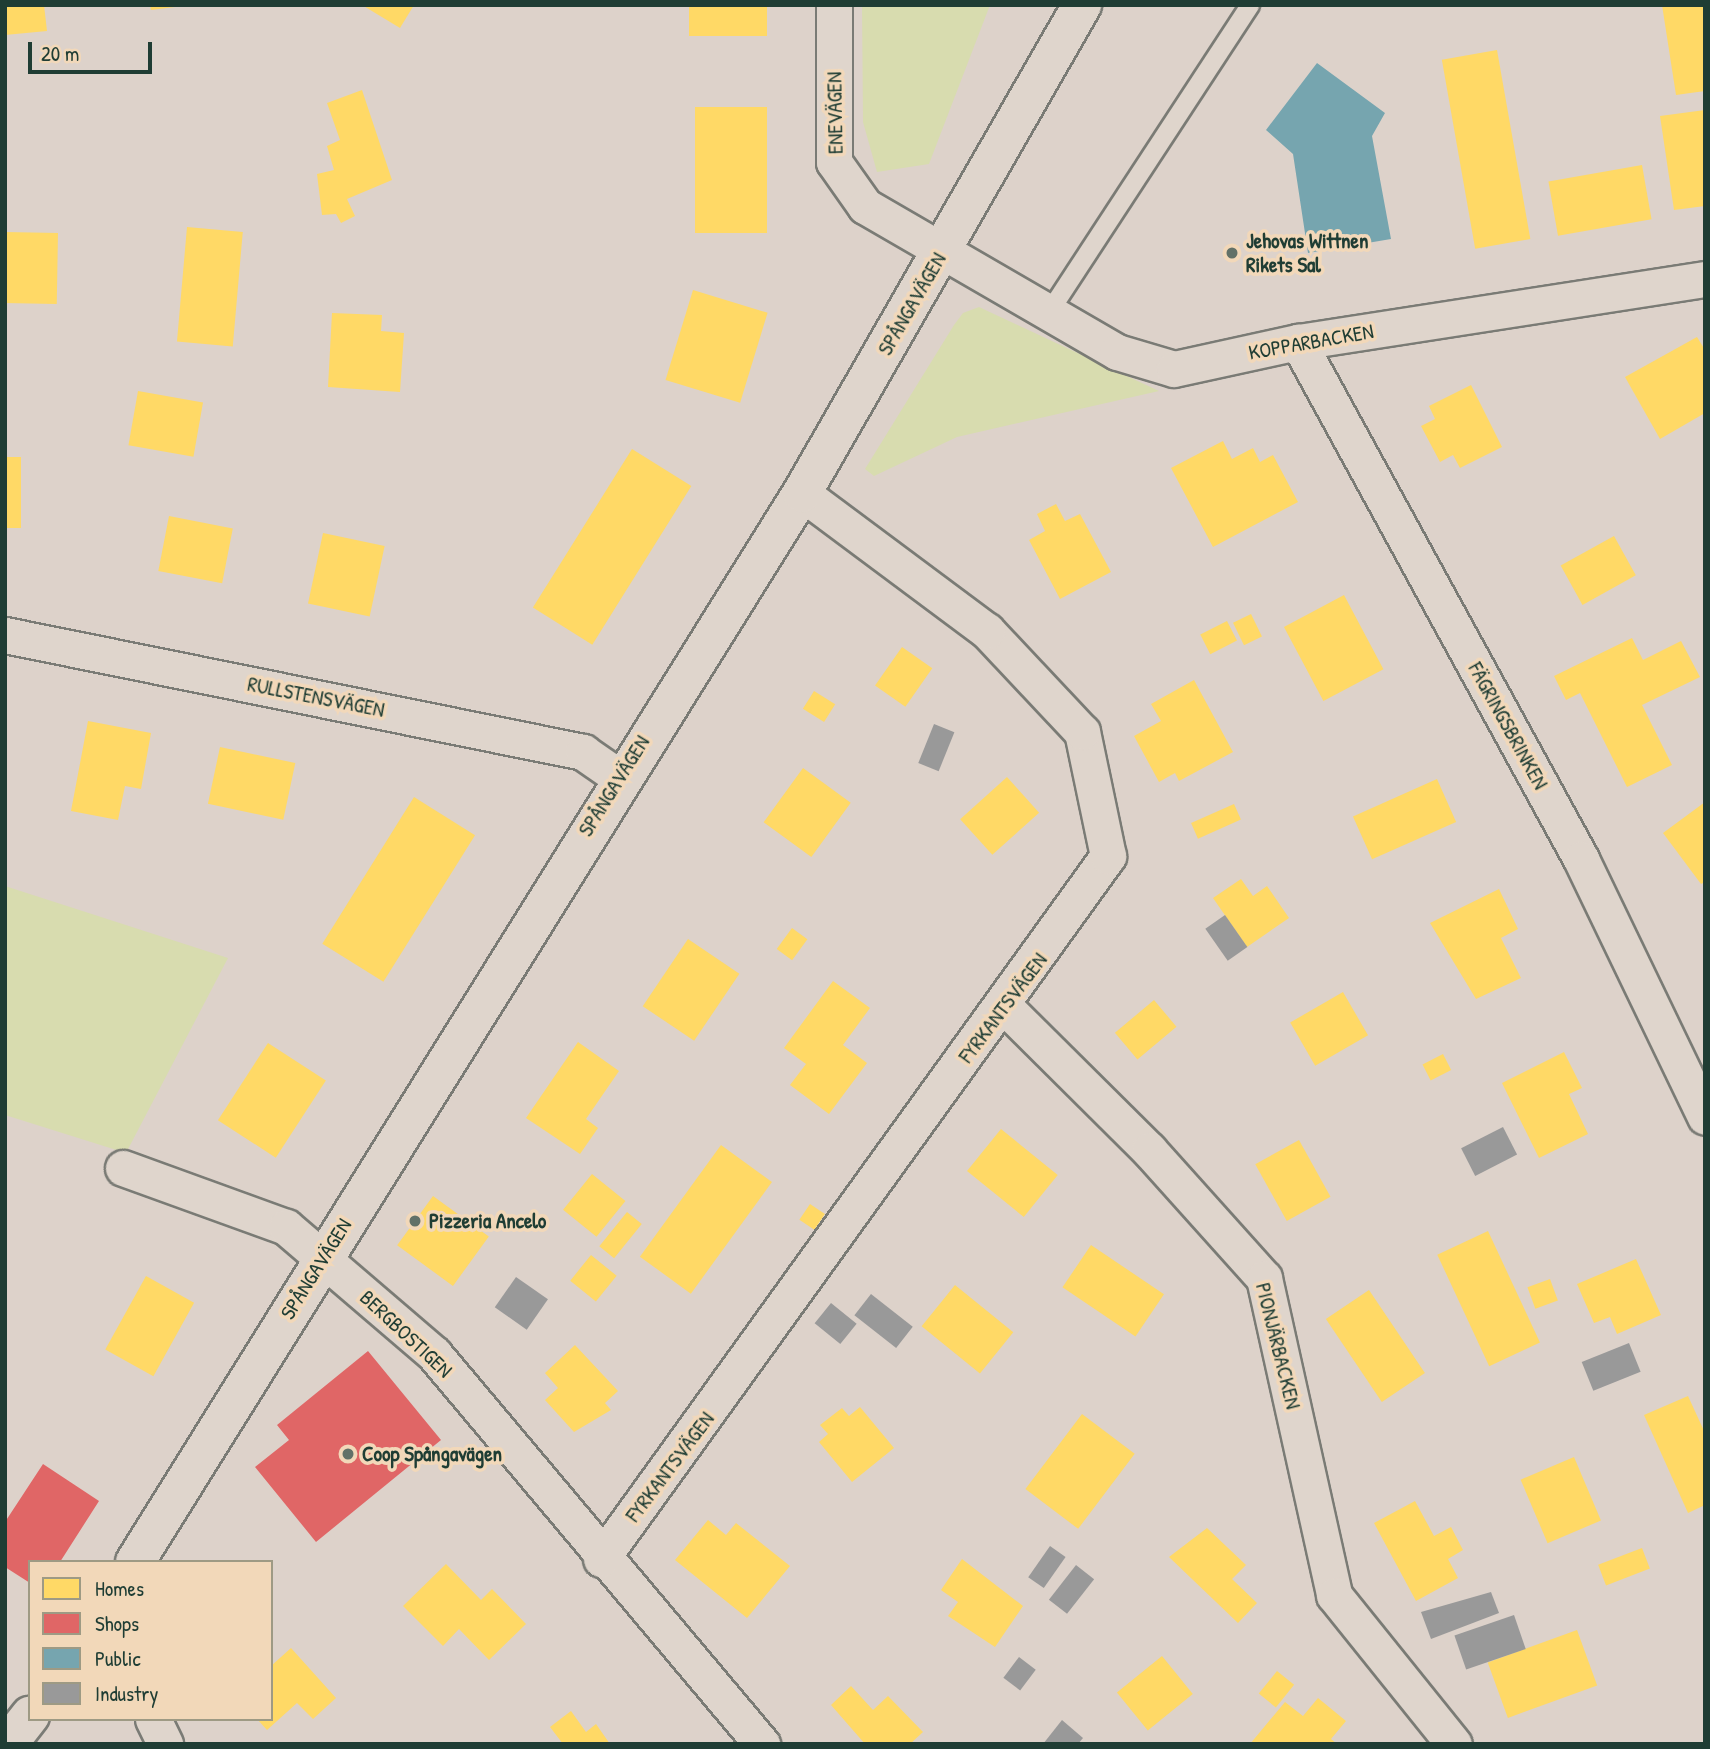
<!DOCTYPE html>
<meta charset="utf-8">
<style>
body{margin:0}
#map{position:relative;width:1710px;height:1749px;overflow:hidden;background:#ddd2ca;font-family:"Patrick Hand",sans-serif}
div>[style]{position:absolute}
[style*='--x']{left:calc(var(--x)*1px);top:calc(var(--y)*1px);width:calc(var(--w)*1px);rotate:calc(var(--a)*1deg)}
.green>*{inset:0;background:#d8dcaf}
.homes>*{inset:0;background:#ffd966;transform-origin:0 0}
.shops>*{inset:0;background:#e06666}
.public>*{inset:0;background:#76a5af}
.industry>*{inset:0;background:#999;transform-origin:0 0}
.roads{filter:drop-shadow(2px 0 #7a7b75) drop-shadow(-2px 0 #7a7b75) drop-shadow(0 2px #7a7b75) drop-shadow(0 -2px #7a7b75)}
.lane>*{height:18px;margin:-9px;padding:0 9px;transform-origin:9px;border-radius:9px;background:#dfd5cc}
.street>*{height:35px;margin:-17.5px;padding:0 17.5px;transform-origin:17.5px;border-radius:17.5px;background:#dfd5cc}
.secondary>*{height:38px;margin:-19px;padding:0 19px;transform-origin:19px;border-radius:19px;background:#dfd5cc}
.dots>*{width:19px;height:19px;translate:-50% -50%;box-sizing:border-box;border:4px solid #f2d8b9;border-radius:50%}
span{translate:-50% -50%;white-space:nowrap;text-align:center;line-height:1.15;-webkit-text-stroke:7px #f2d8b9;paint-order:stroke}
.street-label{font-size:21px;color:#1f3d34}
.poi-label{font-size:21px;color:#1f3d34;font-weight:700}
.left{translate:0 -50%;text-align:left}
.frame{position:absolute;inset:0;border:7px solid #1f3d34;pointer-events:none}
.legend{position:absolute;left:28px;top:1560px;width:245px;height:161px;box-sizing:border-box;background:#f2d8b9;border:2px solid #9e9a84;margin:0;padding:9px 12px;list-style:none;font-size:21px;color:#1f3d34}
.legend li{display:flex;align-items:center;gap:14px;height:35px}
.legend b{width:35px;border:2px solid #9e9a84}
.scale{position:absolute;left:28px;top:42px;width:124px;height:32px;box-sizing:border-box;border:4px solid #1f3d34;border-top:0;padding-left:9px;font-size:21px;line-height:24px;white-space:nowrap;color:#1f3d34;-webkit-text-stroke:5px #f2d8b9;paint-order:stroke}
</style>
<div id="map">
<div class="green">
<div style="clip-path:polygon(862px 5px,990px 5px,929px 164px,877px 172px,863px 122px)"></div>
<div style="clip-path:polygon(979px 307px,1159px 391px,957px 437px,874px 476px,865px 469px,954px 325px,963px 313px)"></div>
<div style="clip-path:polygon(5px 886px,228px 958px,126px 1153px,5px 1115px)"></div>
</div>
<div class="homes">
<div style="clip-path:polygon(5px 5px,44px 5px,47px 31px,5px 35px)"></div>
<div style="clip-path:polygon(150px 5px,175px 5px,175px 7px,151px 10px)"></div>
<div style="clip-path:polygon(362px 5px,414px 5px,400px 28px)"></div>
<div style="left:689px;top:5px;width:78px;height:31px"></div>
<div style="clip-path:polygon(1662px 5px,1705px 5px,1705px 91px,1676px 95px)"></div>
<div style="left:1497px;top:50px;width:192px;height:56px;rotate:80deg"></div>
<div style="clip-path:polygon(362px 90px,392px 180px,347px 199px,355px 216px,341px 223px,336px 214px,322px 215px,317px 174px,334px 170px,327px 146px,340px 140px,327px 103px)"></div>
<div style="left:695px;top:107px;width:72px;height:126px"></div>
<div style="clip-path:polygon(1705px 110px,1705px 206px,1674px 210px,1660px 116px)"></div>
<div style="left:1642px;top:165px;width:55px;height:95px;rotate:80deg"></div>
<div style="left:187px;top:227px;width:56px;height:115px;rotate:5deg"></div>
<div style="left:5px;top:232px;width:53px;height:71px;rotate:1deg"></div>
<div style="left:693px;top:290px;width:78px;height:94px;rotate:17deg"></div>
<div style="clip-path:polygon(332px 313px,382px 315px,381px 331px,404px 333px,400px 392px,328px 387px)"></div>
<div style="clip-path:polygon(1697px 337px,1705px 350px,1705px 413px,1660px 439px,1625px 377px)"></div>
<div style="clip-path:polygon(1471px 385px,1502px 447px,1460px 468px,1453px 455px,1440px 462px,1421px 426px,1435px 419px,1429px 406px)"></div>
<div style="left:138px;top:391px;width:66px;height:55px;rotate:10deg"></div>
<div style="clip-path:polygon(1223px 441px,1232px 459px,1253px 448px,1260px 462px,1273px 455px,1298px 502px,1213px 547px,1171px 468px)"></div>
<div style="left:632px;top:449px;width:70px;height:187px;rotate:32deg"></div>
<div style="left:5px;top:457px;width:16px;height:71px"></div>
<div style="clip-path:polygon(1056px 504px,1065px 521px,1080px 514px,1111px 572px,1060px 599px,1029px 540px,1045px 531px,1037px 514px)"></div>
<div style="left:169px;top:516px;width:65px;height:56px;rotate:11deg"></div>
<div style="left:323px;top:533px;width:63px;height:72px;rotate:12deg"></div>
<div style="left:1614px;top:536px;width:45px;height:61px;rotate:61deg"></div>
<div style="left:1344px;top:595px;width:84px;height:68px;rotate:62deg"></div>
<div style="left:1251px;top:614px;width:25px;height:20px;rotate:64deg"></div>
<div style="left:1227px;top:621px;width:22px;height:30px;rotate:63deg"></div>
<div style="clip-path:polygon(1632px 638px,1643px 660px,1681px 641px,1700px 677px,1642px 705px,1672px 765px,1627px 787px,1580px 693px,1566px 700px,1554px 676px)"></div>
<div style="left:902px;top:647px;width:37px;height:47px;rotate:35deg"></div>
<div style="clip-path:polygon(1194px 680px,1233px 752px,1179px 781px,1175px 773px,1159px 782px,1134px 736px,1161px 721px,1151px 704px)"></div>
<div style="left:814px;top:691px;width:25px;height:21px;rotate:32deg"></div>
<div style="clip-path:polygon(88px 721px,151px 733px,141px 789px,125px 786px,118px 820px,71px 811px)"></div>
<div style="left:220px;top:747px;width:77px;height:58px;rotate:12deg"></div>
<div style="left:803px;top:768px;width:59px;height:67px;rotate:36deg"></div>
<div style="left:1007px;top:777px;width:48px;height:63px;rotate:48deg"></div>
<div style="left:1437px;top:779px;width:47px;height:92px;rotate:66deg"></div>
<div style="left:414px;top:797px;width:72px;height:173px;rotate:32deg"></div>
<div style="clip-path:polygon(1705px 802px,1705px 882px,1701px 884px,1663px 833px)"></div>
<div style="left:1234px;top:804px;width:17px;height:47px;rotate:66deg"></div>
<div style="clip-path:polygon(1241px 879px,1253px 896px,1267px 886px,1289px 918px,1247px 947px,1213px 898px)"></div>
<div style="clip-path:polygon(1499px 889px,1518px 929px,1501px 938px,1521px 978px,1476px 999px,1430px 923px)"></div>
<div style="left:792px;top:928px;width:19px;height:26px;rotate:36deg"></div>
<div style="left:688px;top:939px;width:62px;height:81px;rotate:34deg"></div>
<div style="clip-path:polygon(833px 981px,870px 1008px,843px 1045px,867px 1063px,829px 1114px,790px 1085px,806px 1064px,784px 1048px)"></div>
<div style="left:1343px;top:992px;width:50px;height:61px;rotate:60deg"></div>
<div style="left:1154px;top:1000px;width:35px;height:51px;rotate:50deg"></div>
<div style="clip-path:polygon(578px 1042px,619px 1071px,586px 1119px,598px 1128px,580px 1154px,526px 1118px)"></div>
<div style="left:268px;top:1043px;width:69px;height:92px;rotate:33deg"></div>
<div style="clip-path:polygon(1564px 1052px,1582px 1088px,1569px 1094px,1588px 1134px,1539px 1158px,1502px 1083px)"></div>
<div style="left:1443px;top:1054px;width:18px;height:23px;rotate:63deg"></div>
<div style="left:1001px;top:1129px;width:73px;height:54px;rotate:39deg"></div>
<div style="left:1299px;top:1140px;width:65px;height:50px;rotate:61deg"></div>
<div style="left:721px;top:1145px;width:63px;height:138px;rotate:36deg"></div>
<div style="left:592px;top:1174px;width:43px;height:46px;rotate:39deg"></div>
<div style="left:433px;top:1196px;width:69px;height:61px;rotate:36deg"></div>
<div style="left:810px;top:1204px;width:18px;height:19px;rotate:34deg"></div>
<div style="left:627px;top:1212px;width:19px;height:44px;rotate:39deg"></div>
<div style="left:1488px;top:1231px;width:123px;height:56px;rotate:65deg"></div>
<div style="left:1091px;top:1245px;width:88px;height:51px;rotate:34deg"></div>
<div style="left:591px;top:1255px;width:33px;height:33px;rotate:39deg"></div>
<div style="clip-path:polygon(1636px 1259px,1661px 1315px,1617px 1334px,1610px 1317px,1594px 1323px,1577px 1284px)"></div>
<div style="left:146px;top:1276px;width:55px;height:84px;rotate:29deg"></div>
<div style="left:1550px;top:1279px;width:23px;height:24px;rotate:70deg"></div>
<div style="left:955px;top:1285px;width:75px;height:53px;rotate:39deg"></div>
<div style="left:1369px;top:1290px;width:100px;height:52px;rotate:56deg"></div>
<div style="clip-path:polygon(575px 1345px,618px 1391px,605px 1403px,611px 1410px,574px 1432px,545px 1400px,558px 1388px,545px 1373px)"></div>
<div style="clip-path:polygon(1688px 1396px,1705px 1433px,1705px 1505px,1688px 1513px,1644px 1415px)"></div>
<div style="clip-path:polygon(860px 1407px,894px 1448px,852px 1482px,819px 1442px,828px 1434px,820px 1425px,842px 1408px,849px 1416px)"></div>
<div style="left:1082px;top:1414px;width:66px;height:94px;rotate:37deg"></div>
<div style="left:1574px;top:1457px;width:69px;height:58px;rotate:67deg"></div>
<div style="clip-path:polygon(1415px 1501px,1434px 1536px,1451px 1527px,1463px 1550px,1448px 1559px,1458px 1578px,1416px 1601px,1374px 1523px)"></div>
<div style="clip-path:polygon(708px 1520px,726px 1535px,736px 1523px,790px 1566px,747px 1618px,675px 1560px)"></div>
<div style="clip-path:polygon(1207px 1528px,1246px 1565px,1232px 1579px,1257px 1603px,1238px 1623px,1169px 1557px)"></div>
<div style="left:1642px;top:1548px;width:22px;height:47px;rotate:69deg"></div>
<div style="clip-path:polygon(962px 1559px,1023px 1606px,995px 1647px,948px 1616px,958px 1602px,941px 1590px)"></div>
<div style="clip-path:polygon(446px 1564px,481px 1600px,492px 1589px,526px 1624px,489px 1660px,459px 1629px,443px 1646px,403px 1606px)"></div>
<div style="left:1577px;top:1630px;width:59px;height:95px;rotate:70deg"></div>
<div style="clip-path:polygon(291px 1648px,336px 1698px,313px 1719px,297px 1703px,267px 1730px,257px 1719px,271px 1719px,271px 1666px)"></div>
<div style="left:1162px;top:1656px;width:49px;height:58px;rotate:51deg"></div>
<div style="left:1277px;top:1671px;width:22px;height:29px;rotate:39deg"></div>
<div style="clip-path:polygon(851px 1686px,873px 1710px,888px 1696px,923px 1732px,910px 1744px,865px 1744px,831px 1705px)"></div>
<div style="clip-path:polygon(1318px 1698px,1346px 1721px,1331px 1739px,1337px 1744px,1250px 1744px,1285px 1702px,1303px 1716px)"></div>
<div style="clip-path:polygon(571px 1711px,586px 1732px,596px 1724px,610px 1744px,563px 1744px,550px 1727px)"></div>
</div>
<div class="shops">
<div style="clip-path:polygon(368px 1351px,441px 1440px,316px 1542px,255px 1467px,289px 1440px,277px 1425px)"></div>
<div style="clip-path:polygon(43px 1464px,99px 1501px,60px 1562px,30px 1562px,30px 1583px,5px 1567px,5px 1522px)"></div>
</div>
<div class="public">
<div style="clip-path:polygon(1317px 63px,1385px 113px,1372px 136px,1391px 239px,1308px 253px,1293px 154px,1266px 130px)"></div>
</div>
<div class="industry">
<div style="left:934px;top:724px;width:22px;height:42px;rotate:22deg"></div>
<div style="left:1225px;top:915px;width:39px;height:24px;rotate:55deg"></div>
<div style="left:1503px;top:1127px;width:31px;height:47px;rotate:63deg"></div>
<div style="left:516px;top:1277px;width:39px;height:37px;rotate:35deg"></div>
<div style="left:871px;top:1294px;width:53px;height:27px;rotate:38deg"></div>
<div style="left:831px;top:1303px;width:33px;height:26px;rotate:39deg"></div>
<div style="left:1629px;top:1343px;width:31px;height:51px;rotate:68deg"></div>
<div style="left:1050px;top:1546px;width:19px;height:38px;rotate:35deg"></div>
<div style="left:1076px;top:1565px;width:23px;height:44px;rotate:38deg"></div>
<div style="clip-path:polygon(1491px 1592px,1499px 1613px,1431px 1639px,1421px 1612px)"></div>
<div style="left:1514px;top:1615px;width:36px;height:63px;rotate:71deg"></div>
<div style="left:1019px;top:1657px;width:21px;height:26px;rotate:37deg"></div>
<div style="clip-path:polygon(1062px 1720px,1083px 1738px,1078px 1744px,1043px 1744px)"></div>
</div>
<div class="roads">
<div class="lane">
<div style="--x:1048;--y:314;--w:369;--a:-56.8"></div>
</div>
<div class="street">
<div style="--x:834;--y:5;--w:157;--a:90"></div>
<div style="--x:834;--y:162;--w:54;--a:54.8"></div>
<div style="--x:865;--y:206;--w:291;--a:30.1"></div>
<div style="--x:1117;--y:352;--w:59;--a:16.6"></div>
<div style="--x:1174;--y:369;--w:127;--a:-12.3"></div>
<div style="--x:1298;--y:342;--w:412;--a:-8.8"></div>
<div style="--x:1298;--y:342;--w:589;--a:61.3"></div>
<div style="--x:1581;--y:859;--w:286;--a:64.3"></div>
<div style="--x:5;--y:635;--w:590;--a:11.44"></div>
<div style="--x:583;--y:752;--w:44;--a:34.8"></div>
<div style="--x:1003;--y:1005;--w:206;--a:44.8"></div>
<div style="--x:1149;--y:1150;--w:172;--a:48.1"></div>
<div style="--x:1264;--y:1278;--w:325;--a:77.5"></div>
<div style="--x:1334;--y:1595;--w:191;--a:51.2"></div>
<div style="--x:123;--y:1168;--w:173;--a:19.9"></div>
<div style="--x:286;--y:1227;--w:195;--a:40.6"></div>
<div style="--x:434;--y:1354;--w:510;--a:49.94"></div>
<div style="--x:601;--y:1559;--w:867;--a:-54.2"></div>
<div style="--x:1108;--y:856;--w:127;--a:-101.8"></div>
<div style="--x:1082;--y:732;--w:139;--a:-133.2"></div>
<div style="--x:987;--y:631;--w:231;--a:-143.3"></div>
<div style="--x:153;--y:1719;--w:28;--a:64"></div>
</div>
<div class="secondary">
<div style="--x:135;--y:1562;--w:1260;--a:-58.04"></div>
<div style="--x:802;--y:493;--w:563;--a:-60.15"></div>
<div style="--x:8;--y:1744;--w:36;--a:-52"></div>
</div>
</div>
<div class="dots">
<div style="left:1232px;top:253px;background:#627168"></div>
<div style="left:415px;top:1221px;background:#627168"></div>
<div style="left:348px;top:1454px;background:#627168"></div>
</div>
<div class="street-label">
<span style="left:835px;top:113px;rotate:-91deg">ENEVÄGEN</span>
<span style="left:912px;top:304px;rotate:-60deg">SPÅNGAVÄGEN</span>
<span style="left:1311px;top:342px;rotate:-10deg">KOPPARBACKEN</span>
<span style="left:316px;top:697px;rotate:11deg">RULLSTENSVÄGEN</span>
<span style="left:1508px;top:726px;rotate:61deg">FÄGRINGSBRINKEN</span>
<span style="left:614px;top:786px;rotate:-58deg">SPÅNGAVÄGEN</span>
<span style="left:1003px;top:1008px;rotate:-53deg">FYRKANTSVÄGEN</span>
<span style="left:316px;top:1269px;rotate:-58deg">SPÅNGAVÄGEN</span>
<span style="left:406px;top:1334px;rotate:43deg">BERGBOSTIGEN</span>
<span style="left:1278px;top:1346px;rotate:76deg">PIONJÄRBACKEN</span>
<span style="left:670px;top:1467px;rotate:-53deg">FYRKANTSVÄGEN</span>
</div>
<div class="poi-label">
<span class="left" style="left:1246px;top:253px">Jehovas Wittnen<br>Rikets Sal</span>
<span class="left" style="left:429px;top:1221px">Pizzeria Ancelo</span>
<span class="left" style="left:362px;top:1454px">Coop Spångavägen</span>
</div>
<div class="frame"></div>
<ul class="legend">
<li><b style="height:19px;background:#ffd966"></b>Homes</li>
<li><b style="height:19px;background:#e06666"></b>Shops</li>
<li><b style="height:19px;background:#76a5af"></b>Public</li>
<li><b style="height:19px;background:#999"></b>Industry</li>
</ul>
<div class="scale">20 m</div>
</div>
